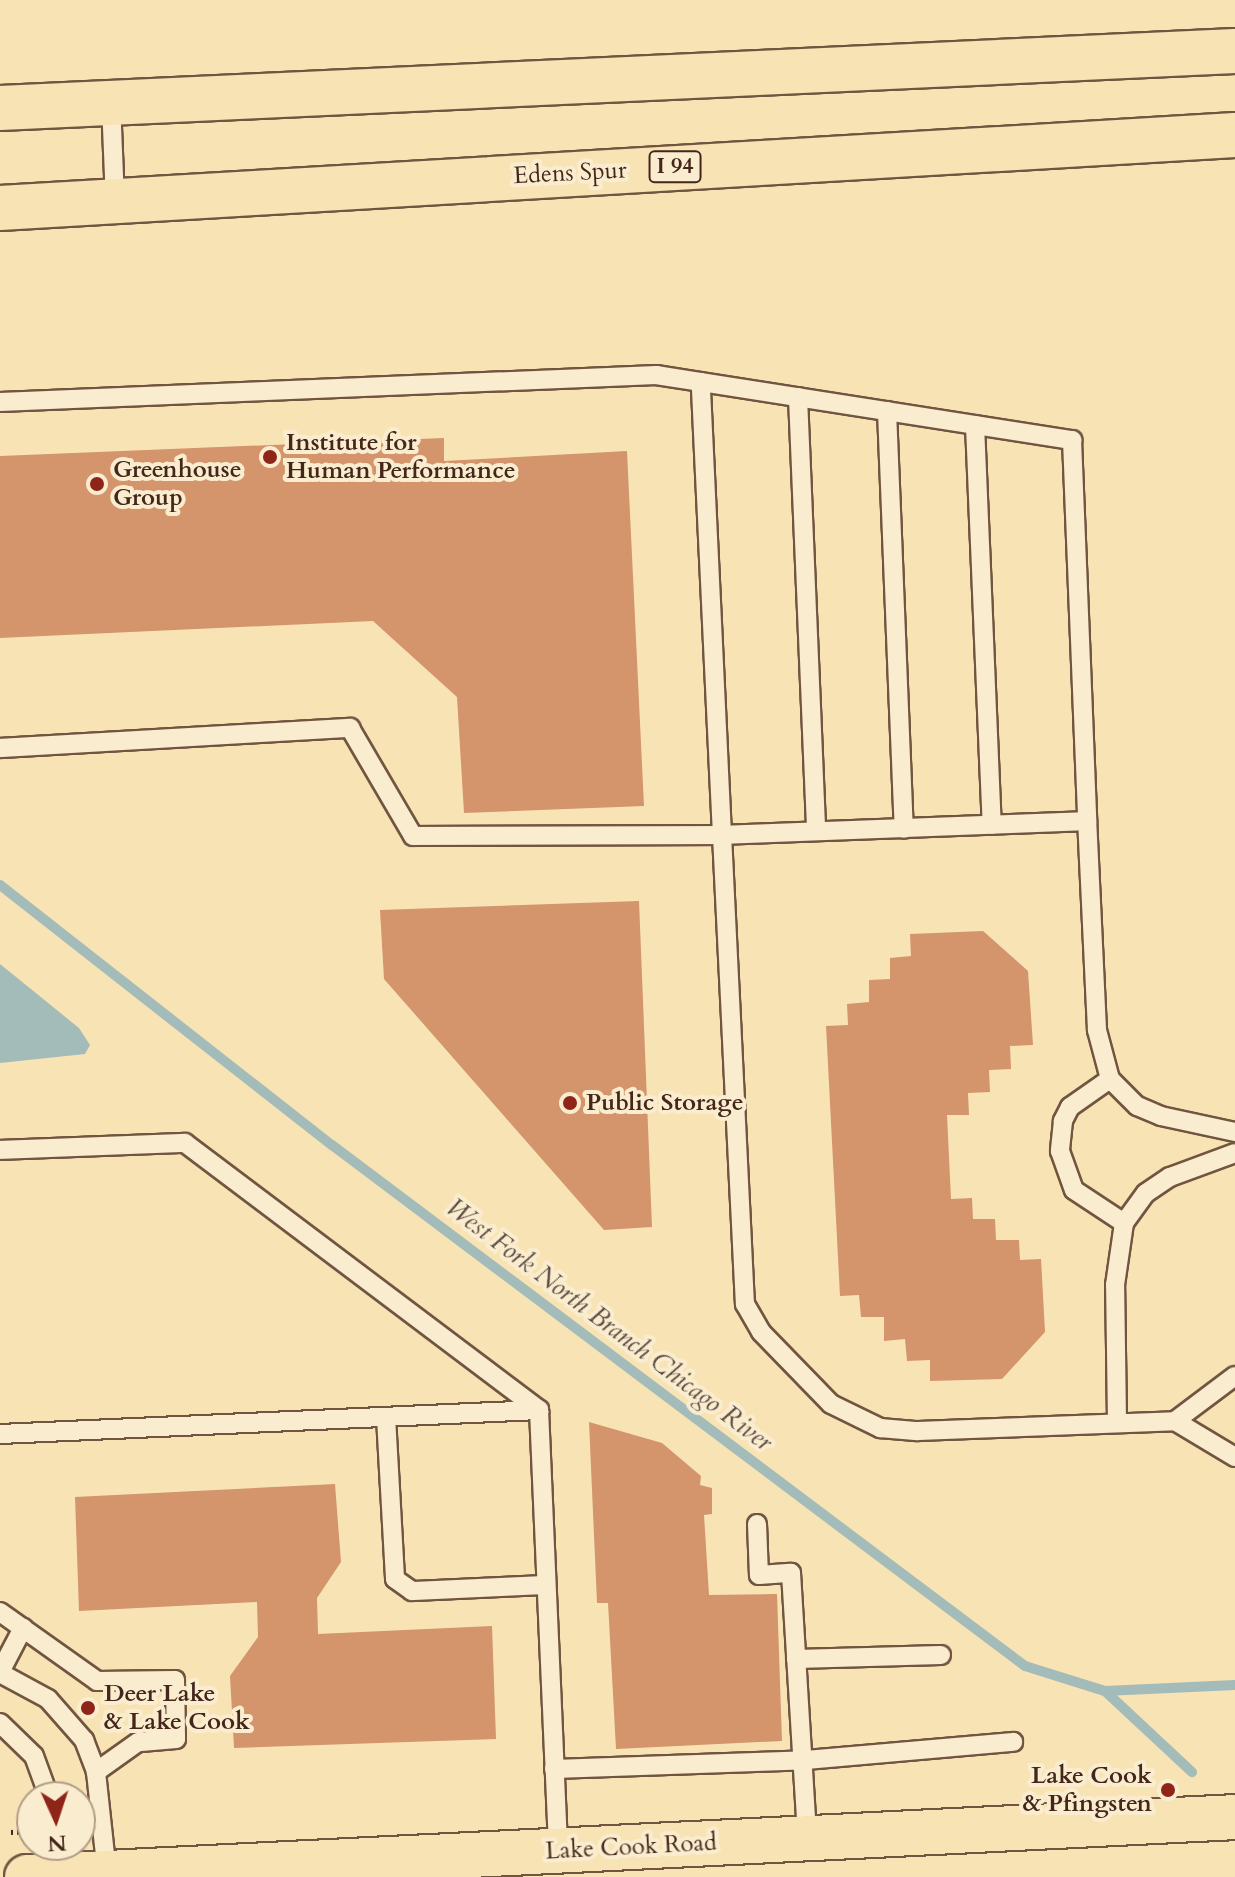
<!DOCTYPE html>
<style>
body{margin:0}
#map{position:relative;width:1235px;height:1877px;overflow:hidden;background:#f8e3b5;font-family:Cardo,serif}
div>[style]{position:absolute}
[style*='--x']{left:calc(var(--x)*1px);top:calc(var(--y)*1px);width:calc(var(--w)*1px);rotate:calc(var(--a)*1deg)}
.water>*{inset:0;background:#a3bbb9}
.stream>*{height:10px;margin:-5px;padding:0 5px;transform-origin:5px;border-radius:5px;background:#a3bbb9}
.building>*{inset:0;background:#d4946c}
.path>*{height:5px;margin-top:-2.5px;transform-origin:0;background:repeating-linear-gradient(90deg,#44261a 0 2px,transparent 0 6px)}
.roads{filter:drop-shadow(2px 0 #715541) drop-shadow(-2px 0 #715541) drop-shadow(0 2px #715541) drop-shadow(0 -2px #715541)}
.lane>*{height:18px;margin:-9px;padding:0 9px;transform-origin:9px;border-radius:9px;background:#faedcf}
.primary>*{height:44px;margin:-22px;padding:0 22px;transform-origin:22px;border-radius:22px;background:#f8e3b5}
.highway>*{height:44px;margin:-22px;padding:0 22px;transform-origin:22px;border-radius:22px;background:#f8e3b5}
.dots>*{width:22px;height:22px;translate:-50% -50%;box-sizing:border-box;border:4px solid #faedcf;border-radius:50%}
span{translate:-50% -50%;white-space:nowrap;text-align:center;line-height:1.15;-webkit-text-stroke:8px #faedcf;paint-order:stroke}
.shield-label span{padding:2px 6px;background:#faedcf;border:2px solid;border-radius:6px;-webkit-text-stroke-width:0}
.shield-label{font-size:22px;color:#44261a;font-weight:700}
.street-label{font-size:24px;color:#44261a}
.poi-label{font-size:24px;color:#44261a;font-weight:700}
.left{translate:0 -50%;text-align:left}
.right{translate:-100% -50%;text-align:right}
.water-label{font-size:26px;color:#5c4b42;font-style:italic}
.north{position:absolute;left:16px;top:1781px;width:80px;height:80px;box-sizing:border-box;background:#faedcf;border:2px solid #b19d87;border-radius:50%;rotate:177deg;font-size:22px;font-weight:700;line-height:32px;text-align:center;color:#44261a}
.north::after{content:'';display:block;margin:auto;width:28px;height:36px;background:#8f2418;clip-path:polygon(50% 0,100% 100%,50% 72%,0 100%)}
</style>
<div id="map">
<div class="water">
<div style="clip-path:polygon(0 964px,79px 1028px,90px 1045px,85px 1054px,0 1063px)"></div>
</div>
<div class="stream">
<div style="--x:0;--y:885;--w:422;--a:38.1"></div>
<div style="--x:332;--y:1145;--w:867;--a:36.94"></div>
<div style="--x:1025;--y:1666;--w:84;--a:17.4"></div>
<div style="--x:1105;--y:1691;--w:130;--a:-2.6"></div>
<div style="--x:1105;--y:1691;--w:119;--a:43"></div>
</div>
<div class="building">
<div style="clip-path:polygon(444px 438px,444px 461px,627px 451px,644px 806px,464px 813px,457px 697px,373px 621px,0 638px,0 456px)"></div>
<div style="clip-path:polygon(639px 901px,652px 1227px,604px 1230px,384px 979px,380px 910px)"></div>
<div style="clip-path:polygon(983px 931px,1028px 971px,1033px 1045px,1010px 1046px,1011px 1069px,989px 1070px,990px 1092px,968px 1093px,969px 1115px,947px 1115px,951px 1199px,972px 1198px,973px 1219px,995px 1219px,996px 1240px,1019px 1240px,1020px 1260px,1041px 1259px,1045px 1332px,1002px 1379px,930px 1381px,930px 1360px,907px 1361px,905px 1339px,884px 1341px,884px 1317px,861px 1317px,859px 1295px,840px 1296px,826px 1026px,848px 1025px,847px 1004px,869px 1002px,869px 980px,890px 979px,890px 958px,911px 956px,910px 934px)"></div>
<div style="clip-path:polygon(589px 1422px,662px 1443px,701px 1476px,700px 1485px,712px 1488px,712px 1514px,704px 1515px,709px 1595px,777px 1594px,782px 1741px,616px 1749px,608px 1603px,597px 1603px)"></div>
<div style="clip-path:polygon(335px 1484px,341px 1562px,317px 1598px,318px 1634px,492px 1626px,496px 1739px,234px 1748px,230px 1676px,258px 1637px,257px 1602px,79px 1611px,75px 1497px)"></div>
</div>
<div class="path">
<div style="--x:11;--y:1832;--w:21;--a:-3"></div>
</div>
<div class="roads">
<div class="lane">
<div style="--x:111;--y:102;--w:98;--a:87.7"></div>
<div style="--x:798;--y:397;--w:434;--a:87.6"></div>
<div style="--x:0;--y:402;--w:657;--a:-2.36"></div>
<div style="--x:656;--y:375;--w:46;--a:8.8"></div>
<div style="--x:887;--y:411;--w:418;--a:87.7"></div>
<div style="--x:975;--y:425;--w:400;--a:87.6"></div>
<div style="--x:0;--y:748;--w:351;--a:-3.3"></div>
<div style="--x:350;--y:728;--w:125;--a:59.7"></div>
<div style="--x:413;--y:836;--w:309;--a:-0.2"></div>
<div style="--x:722;--y:835;--w:453;--a:-92.7"></div>
<div style="--x:701;--y:382;--w:376;--a:8.9"></div>
<div style="--x:1072;--y:440;--w:381;--a:87.7"></div>
<div style="--x:1110;--y:1079;--w:49;--a:145"></div>
<div style="--x:1070;--y:1107;--w:16;--a:117"></div>
<div style="--x:1063;--y:1121;--w:30;--a:96"></div>
<div style="--x:1060;--y:1151;--w:41;--a:70.3"></div>
<div style="--x:1074;--y:1190;--w:60;--a:33.4"></div>
<div style="--x:1235;--y:1132;--w:76;--a:-167.8"></div>
<div style="--x:1161;--y:1116;--w:26;--a:-157"></div>
<div style="--x:1137;--y:1106;--w:38;--a:-135"></div>
<div style="--x:1110;--y:1079;--w:51;--a:-104.9"></div>
<div style="--x:1097;--y:1030;--w:209;--a:-92.7"></div>
<div style="--x:1087;--y:821;--w:365;--a:177.8"></div>
<div style="--x:722;--y:835;--w:470;--a:87.2"></div>
<div style="--x:745;--y:1304;--w:32;--a:60"></div>
<div style="--x:761;--y:1332;--w:100;--a:45.8"></div>
<div style="--x:831;--y:1404;--w:55;--a:26.1"></div>
<div style="--x:880;--y:1428;--w:38;--a:5"></div>
<div style="--x:918;--y:1431;--w:257;--a:-2.2"></div>
<div style="--x:1175;--y:1421;--w:70;--a:31"></div>
<div style="--x:0;--y:1150;--w:185;--a:-2.2"></div>
<div style="--x:185;--y:1143;--w:443;--a:37"></div>
<div style="--x:539;--y:1410;--w:440;--a:87.5"></div>
<div style="--x:386;--y:1417;--w:162;--a:86.8"></div>
<div style="--x:395;--y:1579;--w:21;--a:35"></div>
<div style="--x:412;--y:1591;--w:134;--a:-2.6"></div>
<div style="--x:1117;--y:1421;--w:136;--a:-90.8"></div>
<div style="--x:1115;--y:1285;--w:63;--a:-81.7"></div>
<div style="--x:1124;--y:1223;--w:37;--a:-54"></div>
<div style="--x:1146;--y:1193;--w:29;--a:-34"></div>
<div style="--x:1170;--y:1177;--w:69;--a:-20.3"></div>
<div style="--x:1175;--y:1421;--w:75;--a:-36.9"></div>
<div style="--x:0;--y:1434;--w:540;--a:-2.55"></div>
<div style="--x:757;--y:1524;--w:51;--a:87.8"></div>
<div style="--x:759;--y:1575;--w:32;--a:-4"></div>
<div style="--x:791;--y:1573;--w:265;--a:86.5"></div>
<div style="--x:0;--y:1612;--w:119;--a:35.4"></div>
<div style="--x:97;--y:1681;--w:78;--a:-0.7"></div>
<div style="--x:175;--y:1680;--w:59;--a:89"></div>
<div style="--x:176;--y:1739;--w:38;--a:175"></div>
<div style="--x:138;--y:1742;--w:52;--a:144.5"></div>
<div style="--x:796;--y:1659;--w:145;--a:-1.6"></div>
<div style="--x:0;--y:1672;--w:50;--a:-62.4"></div>
<div style="--x:0;--y:1673;--w:55;--a:28.4"></div>
<div style="--x:48;--y:1699;--w:55;--a:48.7"></div>
<div style="--x:84;--y:1740;--w:34;--a:69"></div>
<div style="--x:96;--y:1772;--w:102;--a:83.8"></div>
<div style="--x:0;--y:1723;--w:47;--a:44.1"></div>
<div style="--x:34;--y:1756;--w:44;--a:69.9"></div>
<div style="--x:554;--y:1769;--w:252;--a:-2"></div>
<div style="--x:806;--y:1760;--w:208;--a:-5"></div>
<div style="--x:56;--y:1845;--w:30;--a:82"></div>
</div>
<div class="primary">
<div style="--x:27;--y:1877;--w:1209;--a:-2.84"></div>
</div>
<div class="highway">
<div style="--x:0;--y:108;--w:1236;--a:-2.64"></div>
<div style="--x:0;--y:208;--w:1237;--a:-3.38"></div>
</div>
</div>
<div class="dots">
<div style="left:270px;top:457px;background:#8f2418"></div>
<div style="left:97px;top:484px;background:#8f2418"></div>
<div style="left:570px;top:1103px;background:#8f2418"></div>
<div style="left:88px;top:1708px;background:#8f2418"></div>
<div style="left:1168px;top:1790px;background:#8f2418"></div>
</div>
<div class="shield-label">
<span style="left:675px;top:167px">I 94</span>
</div>
<div class="street-label">
<span style="left:570px;top:173px;rotate:-3deg">Edens Spur</span>
<span style="left:631px;top:1847px;rotate:-3deg">Lake Cook Road</span>
</div>
<div class="poi-label">
<span class="left" style="left:286px;top:457px">Institute for<br>Human Performance</span>
<span class="left" style="left:113px;top:484px">Greenhouse<br>Group</span>
<span class="left" style="left:586px;top:1103px">Public Storage</span>
<span class="left" style="left:104px;top:1708px">Deer Lake<br>&amp; Lake Cook</span>
<span class="right" style="left:1152px;top:1790px">Lake Cook<br>&amp; Pfingsten</span>
</div>
<div class="water-label">
<span style="left:609px;top:1325px;rotate:37deg">West Fork North Branch Chicago River</span>
</div>
<div class="north">N</div>
</div>
